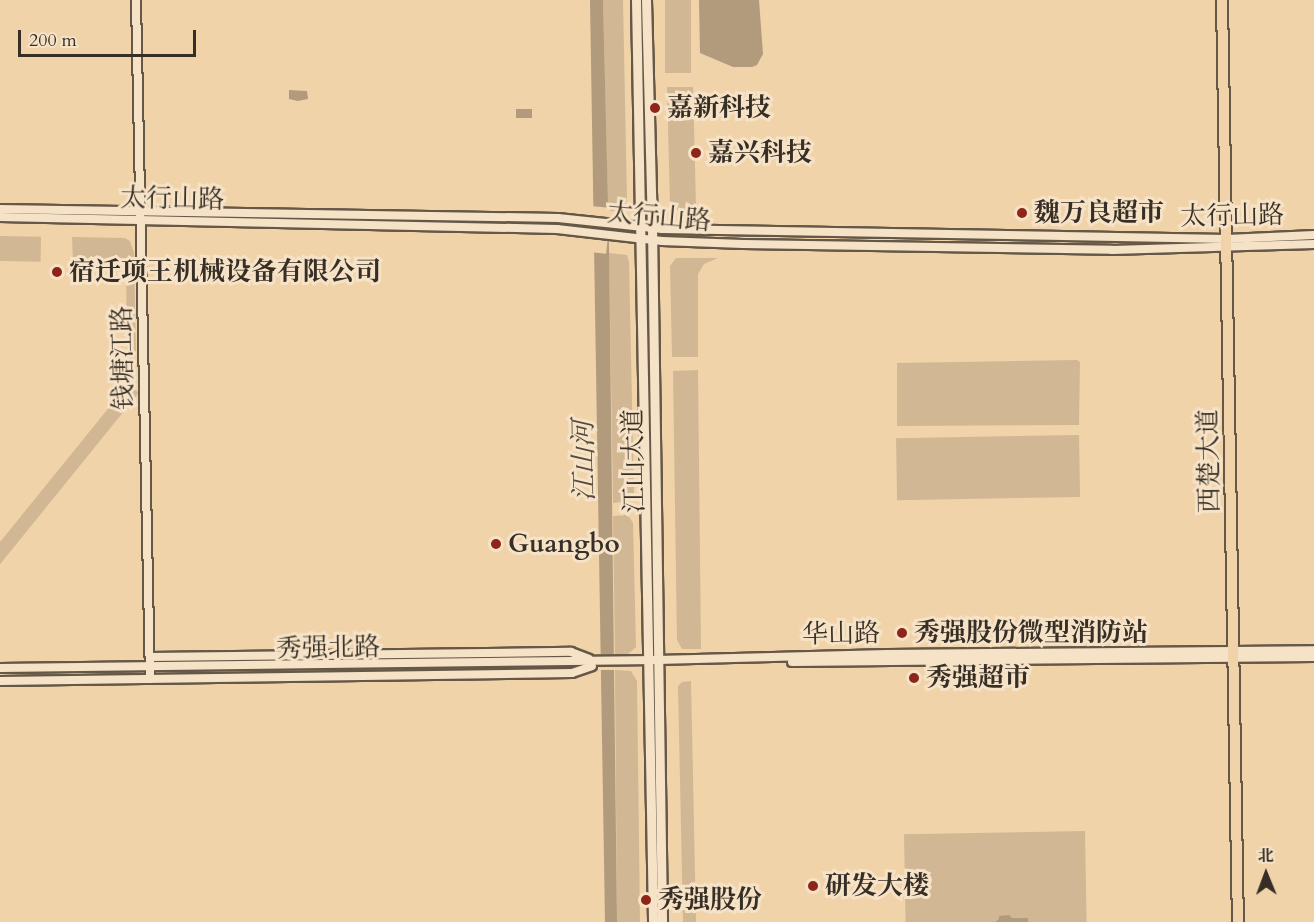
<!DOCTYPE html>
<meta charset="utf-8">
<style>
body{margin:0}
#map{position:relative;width:1314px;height:922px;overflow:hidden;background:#f0d3a9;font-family:Cardo,"Noto Serif SC",serif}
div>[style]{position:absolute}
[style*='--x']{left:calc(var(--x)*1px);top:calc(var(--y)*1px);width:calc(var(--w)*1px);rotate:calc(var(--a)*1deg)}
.green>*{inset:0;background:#d1b793;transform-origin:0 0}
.water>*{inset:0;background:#b19b7c;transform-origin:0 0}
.pier>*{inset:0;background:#f0d3a9;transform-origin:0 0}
.roads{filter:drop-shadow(2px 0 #655846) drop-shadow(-2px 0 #655846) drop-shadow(0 2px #655846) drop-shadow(0 -2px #655846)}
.tertiary>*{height:8px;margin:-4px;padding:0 4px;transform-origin:4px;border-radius:4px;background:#f5e2c7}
.secondary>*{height:9px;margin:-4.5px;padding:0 4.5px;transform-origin:4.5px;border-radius:4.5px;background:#f5e2c7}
.primary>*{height:10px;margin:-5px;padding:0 5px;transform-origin:5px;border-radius:5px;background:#f0d3a9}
.dots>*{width:16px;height:16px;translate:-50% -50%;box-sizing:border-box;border:3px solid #f5e2c7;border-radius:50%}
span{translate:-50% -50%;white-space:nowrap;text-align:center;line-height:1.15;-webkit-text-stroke:6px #f5e2c7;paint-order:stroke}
.poi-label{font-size:26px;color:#372f25;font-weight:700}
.left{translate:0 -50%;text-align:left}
.street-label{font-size:26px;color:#372f25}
.water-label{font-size:27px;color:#564a3b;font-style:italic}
.north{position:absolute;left:1236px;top:844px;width:60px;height:60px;-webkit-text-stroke:4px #f5e2c7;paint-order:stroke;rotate:359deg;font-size:16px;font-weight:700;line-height:24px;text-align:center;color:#372f25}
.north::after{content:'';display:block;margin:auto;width:21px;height:27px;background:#372f25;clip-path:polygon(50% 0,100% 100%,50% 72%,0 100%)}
.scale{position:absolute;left:18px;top:30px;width:178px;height:27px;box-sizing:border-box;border:3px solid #372f25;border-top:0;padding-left:8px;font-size:18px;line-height:21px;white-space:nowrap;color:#372f25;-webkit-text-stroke:4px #f5e2c7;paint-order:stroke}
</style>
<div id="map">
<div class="green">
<div style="clip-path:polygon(603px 0,623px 0,627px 200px,624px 207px,613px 211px,608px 211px)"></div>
<div style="left:665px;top:0;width:26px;height:73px"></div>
<div style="clip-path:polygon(667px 87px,693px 87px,696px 205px,704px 211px,672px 210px,670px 206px)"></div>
<div style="left:0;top:236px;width:41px;height:25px;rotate:1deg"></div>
<div style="clip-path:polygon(72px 237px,125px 238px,130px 241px,134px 253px,136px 356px,127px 360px,126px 263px,73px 262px)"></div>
<div style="clip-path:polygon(609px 253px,627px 255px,629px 262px,634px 494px,629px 501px,613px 503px)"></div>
<div style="clip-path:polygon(676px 258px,718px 258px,704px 264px,698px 274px,698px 357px,672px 357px,670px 266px)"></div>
<div style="clip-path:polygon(1077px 360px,1080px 362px,1079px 425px,897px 426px,897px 363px)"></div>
<div style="clip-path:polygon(698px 370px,701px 649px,682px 649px,677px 640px,673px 371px)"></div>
<div style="left:128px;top:384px;width:14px;height:277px;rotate:39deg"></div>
<div style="left:1079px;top:435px;width:62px;height:183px;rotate:89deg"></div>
<div style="clip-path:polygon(628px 515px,633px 523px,636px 647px,628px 654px,615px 656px,613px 516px)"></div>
<div style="clip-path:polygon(615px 670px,631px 671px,637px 681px,640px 922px,617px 922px)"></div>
<div style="clip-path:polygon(691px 681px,696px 922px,683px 922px,678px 686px,682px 682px)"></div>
<div style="left:1085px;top:831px;width:91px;height:181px;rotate:89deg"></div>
</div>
<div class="water">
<div style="clip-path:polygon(590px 0,603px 0,609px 245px,617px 922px,605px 922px)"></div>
<div style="clip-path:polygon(699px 0,759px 0,763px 54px,757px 65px,752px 67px,733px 67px,700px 53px)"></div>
<div style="clip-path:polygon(289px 90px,307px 91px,308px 99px,298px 101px,289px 99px)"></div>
<div style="left:516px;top:109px;width:16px;height:9px"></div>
<div style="clip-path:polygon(1009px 915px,1012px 918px,1028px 918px,1028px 922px,995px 922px,999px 919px,999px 916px)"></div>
</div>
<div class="pier">
<div style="left:591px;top:206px;width:20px;height:46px;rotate:6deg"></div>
<div style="left:618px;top:654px;width:16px;height:20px;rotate:90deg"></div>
</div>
<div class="roads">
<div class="tertiary">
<div style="--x:136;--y:0;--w:679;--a:88.82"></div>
<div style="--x:0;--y:209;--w:558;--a:0.92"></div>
<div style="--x:558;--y:218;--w:105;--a:6"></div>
<div style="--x:662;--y:229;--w:565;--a:1.01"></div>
<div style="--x:1227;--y:239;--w:87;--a:-2.6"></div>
<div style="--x:0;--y:217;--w:557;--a:1.23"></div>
<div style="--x:557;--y:229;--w:106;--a:6.5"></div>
<div style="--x:662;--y:241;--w:81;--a:2.1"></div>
<div style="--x:743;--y:244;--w:369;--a:0.9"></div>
<div style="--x:1112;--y:250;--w:202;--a:-1.7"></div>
<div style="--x:150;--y:657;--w:421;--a:-0.7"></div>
<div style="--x:571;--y:652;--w:19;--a:21"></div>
<div style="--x:792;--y:662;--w:522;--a:-0.55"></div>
<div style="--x:0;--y:668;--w:657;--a:-0.7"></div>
<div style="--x:657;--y:660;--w:231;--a:-1.5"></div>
<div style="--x:888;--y:654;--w:426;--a:-0.5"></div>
<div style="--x:0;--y:681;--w:572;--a:-0.8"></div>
<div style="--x:572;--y:673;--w:21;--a:-19"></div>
</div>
<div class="secondary">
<div style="--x:636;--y:0;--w:922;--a:88.94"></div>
<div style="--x:646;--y:0;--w:228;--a:88.5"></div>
<div style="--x:652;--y:228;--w:694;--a:89.17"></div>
</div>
<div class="primary">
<div style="--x:1222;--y:0;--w:922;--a:89.01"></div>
</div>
</div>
<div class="dots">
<div style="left:655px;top:108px;background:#8f2418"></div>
<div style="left:696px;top:153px;background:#8f2418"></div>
<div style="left:1022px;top:213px;background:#8f2418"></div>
<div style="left:57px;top:272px;background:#8f2418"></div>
<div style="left:496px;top:544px;background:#8f2418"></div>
<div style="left:902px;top:633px;background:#8f2418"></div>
<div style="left:914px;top:678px;background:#8f2418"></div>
<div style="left:813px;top:886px;background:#8f2418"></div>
<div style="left:646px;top:900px;background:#8f2418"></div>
</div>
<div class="poi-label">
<span class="left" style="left:667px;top:108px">嘉新科技</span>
<span class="left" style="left:708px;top:153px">嘉兴科技</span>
<span class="left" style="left:1034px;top:213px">魏万良超市</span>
<span class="left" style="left:69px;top:272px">宿迁项王机械设备有限公司</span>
<span class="left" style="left:508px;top:544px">Guangbo</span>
<span class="left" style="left:914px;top:633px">秀强股份微型消防站</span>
<span class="left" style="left:926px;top:678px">秀强超市</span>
<span class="left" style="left:825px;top:886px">研发大楼</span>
<span class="left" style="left:658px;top:900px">秀强股份</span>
</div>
<div class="street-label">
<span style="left:172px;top:199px;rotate:1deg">太行山路</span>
<span style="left:1232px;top:216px;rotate:-1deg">太行山路</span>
<span style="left:659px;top:217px;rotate:5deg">太行山路</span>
<span style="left:123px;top:358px;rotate:-91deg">钱塘江路</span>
<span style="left:634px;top:461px;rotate:-91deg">江山大道</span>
<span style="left:1209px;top:461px;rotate:-91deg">西楚大道</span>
<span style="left:841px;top:634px;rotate:-1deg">华山路</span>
<span style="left:328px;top:648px;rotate:-1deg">秀强北路</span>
</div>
<div class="water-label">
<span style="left:584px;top:461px;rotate:-91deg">江山河</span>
</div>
<div class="north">北</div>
<div class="scale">200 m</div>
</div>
